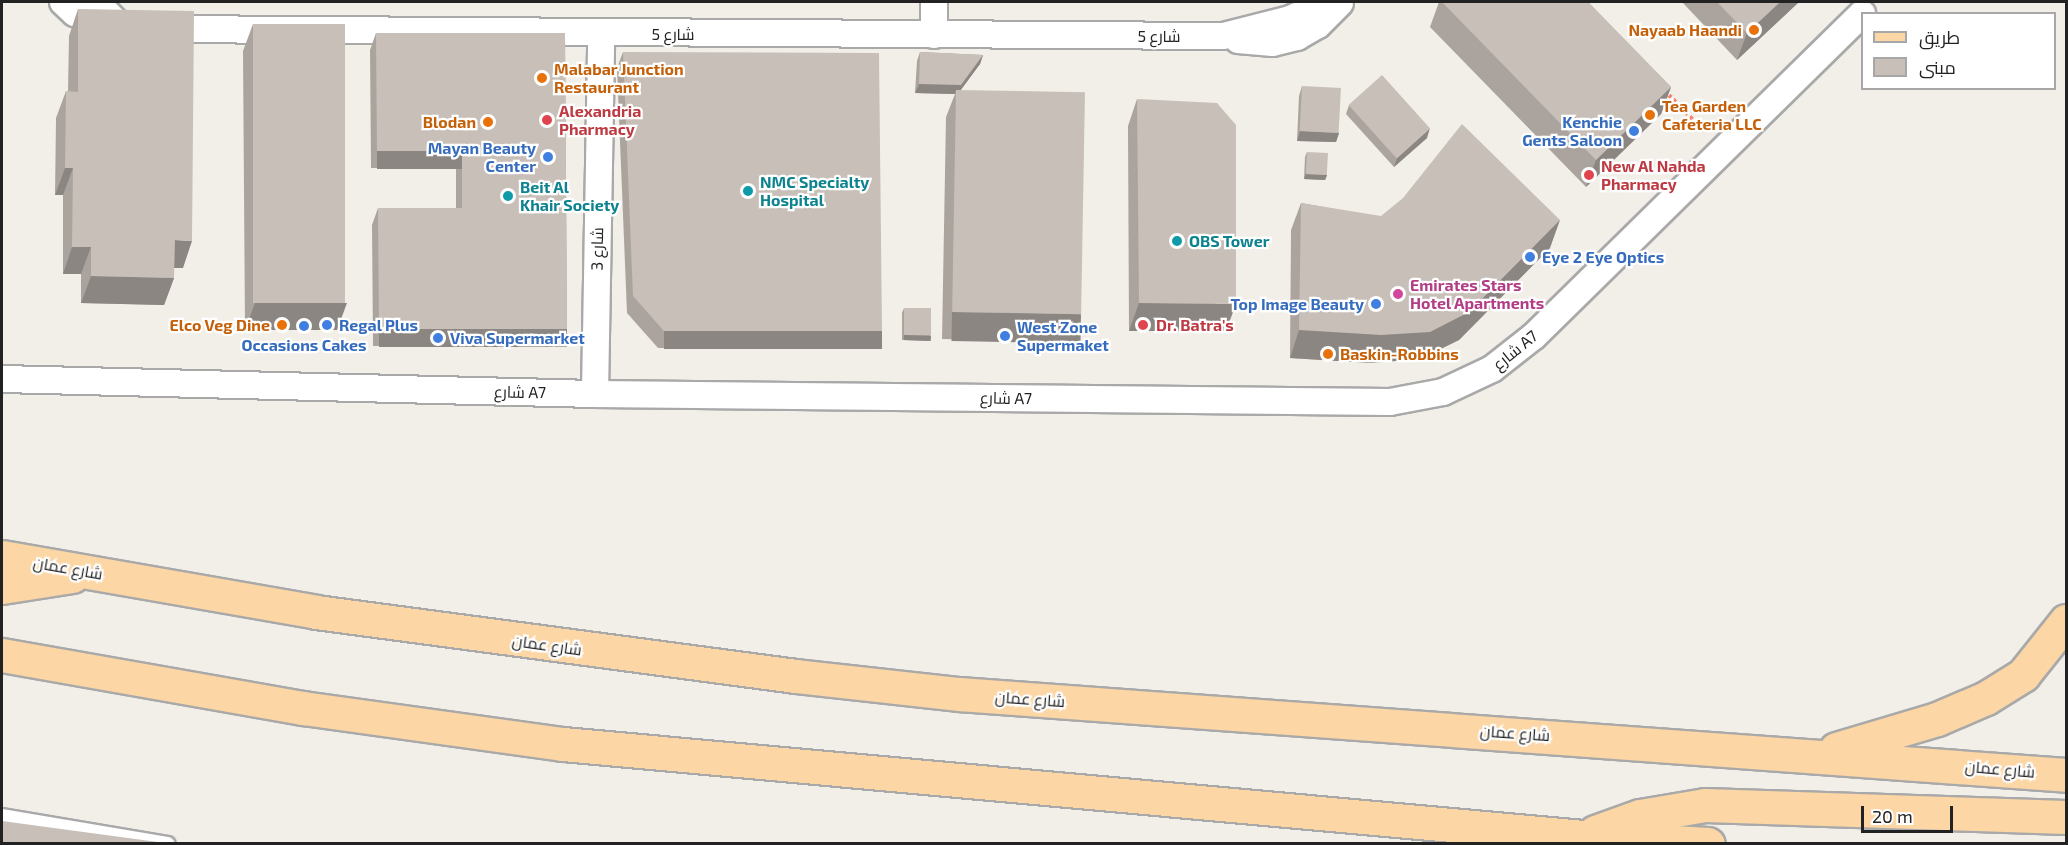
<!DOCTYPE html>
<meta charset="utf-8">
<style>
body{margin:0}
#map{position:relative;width:2068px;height:845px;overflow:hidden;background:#f2efe9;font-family:"Exo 2",Cairo,sans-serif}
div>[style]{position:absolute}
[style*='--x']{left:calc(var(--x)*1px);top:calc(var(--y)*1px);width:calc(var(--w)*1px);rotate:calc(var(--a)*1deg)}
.path>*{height:4px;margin-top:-2px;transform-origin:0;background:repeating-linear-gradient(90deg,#fa8072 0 3px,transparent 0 6px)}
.roads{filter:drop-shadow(2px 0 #a9a9a9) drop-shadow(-2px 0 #a9a9a9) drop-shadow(0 2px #a9a9a9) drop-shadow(0 -2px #a9a9a9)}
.service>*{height:14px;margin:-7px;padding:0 7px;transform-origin:7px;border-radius:7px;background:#fff}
.minor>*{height:26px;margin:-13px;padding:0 13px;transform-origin:13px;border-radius:13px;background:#fff}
.primary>*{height:33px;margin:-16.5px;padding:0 16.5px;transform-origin:16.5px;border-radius:16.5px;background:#fcd6a4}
.wall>*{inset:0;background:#aba49e}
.shaded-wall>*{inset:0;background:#8b8681;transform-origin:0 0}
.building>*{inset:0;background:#c7bfb8;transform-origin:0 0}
.dots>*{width:16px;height:16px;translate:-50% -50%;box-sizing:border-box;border:3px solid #fff;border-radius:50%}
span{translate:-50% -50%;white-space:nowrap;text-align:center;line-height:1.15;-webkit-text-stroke:4.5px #fff;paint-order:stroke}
.food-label{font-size:16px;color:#c56008;font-weight:700}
.right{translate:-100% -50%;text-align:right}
.left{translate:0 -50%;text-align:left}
.street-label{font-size:16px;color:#222}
.health-label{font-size:16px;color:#be3a42;font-weight:700}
.shop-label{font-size:16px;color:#366cbe;font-weight:700}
.culture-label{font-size:16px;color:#0d838f;font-weight:700}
.hotel-label{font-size:16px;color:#b23c85;font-weight:700}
.frame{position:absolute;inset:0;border:3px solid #222;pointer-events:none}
.legend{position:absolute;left:1861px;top:12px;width:195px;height:78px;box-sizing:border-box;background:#fff;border:2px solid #a7a7a7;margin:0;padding:8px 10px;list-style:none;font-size:18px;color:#222}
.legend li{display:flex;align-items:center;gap:12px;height:30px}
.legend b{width:30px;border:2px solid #a7a7a7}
.scale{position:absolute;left:1861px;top:806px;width:92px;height:27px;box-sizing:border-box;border:3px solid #222;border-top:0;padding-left:8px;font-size:18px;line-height:21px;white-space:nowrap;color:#222;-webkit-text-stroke:4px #fff;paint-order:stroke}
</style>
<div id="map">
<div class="path">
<div style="--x:1665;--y:91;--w:56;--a:45.7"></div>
</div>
<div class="roads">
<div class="service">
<div style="--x:2;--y:816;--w:168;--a:9.6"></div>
</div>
<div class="minor">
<div style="--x:63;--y:2;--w:16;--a:43"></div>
<div style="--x:75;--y:13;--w:36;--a:21"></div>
<div style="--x:96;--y:2;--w:37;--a:45"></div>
<div style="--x:161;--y:29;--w:1062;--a:0.38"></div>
<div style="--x:1223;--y:36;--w:69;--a:-14.2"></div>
<div style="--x:1290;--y:19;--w:41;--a:-24.7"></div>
<div style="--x:934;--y:35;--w:33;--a:-90"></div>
<div style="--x:1238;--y:40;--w:35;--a:5"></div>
<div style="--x:1273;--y:43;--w:25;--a:-14"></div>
<div style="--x:1297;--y:37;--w:24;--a:-30"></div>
<div style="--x:1318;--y:25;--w:31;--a:-45"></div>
<div style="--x:2;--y:379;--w:593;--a:1.45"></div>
<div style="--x:595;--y:394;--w:795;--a:0.58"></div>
<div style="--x:1390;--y:402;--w:54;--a:-10.7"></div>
<div style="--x:1443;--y:392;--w:54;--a:-25.1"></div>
<div style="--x:1492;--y:369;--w:53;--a:-38.2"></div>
<div style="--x:1534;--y:336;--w:460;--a:-44.5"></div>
<div style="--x:595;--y:394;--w:361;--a:-89"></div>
</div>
<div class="primary">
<div style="--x:2;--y:557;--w:319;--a:9.9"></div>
<div style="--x:316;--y:612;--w:483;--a:7.6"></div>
<div style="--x:795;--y:676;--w:165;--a:6.3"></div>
<div style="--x:959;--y:694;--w:1110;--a:4.18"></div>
<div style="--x:2;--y:587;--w:71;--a:-8.9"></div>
<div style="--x:2;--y:655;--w:306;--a:10"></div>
<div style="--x:303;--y:708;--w:262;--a:7.9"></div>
<div style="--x:563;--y:744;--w:1023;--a:5.21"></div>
<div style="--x:1582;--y:837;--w:126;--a:3.2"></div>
<div style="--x:1836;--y:749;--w:105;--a:-16.5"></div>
<div style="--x:1937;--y:719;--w:53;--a:-23.2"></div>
<div style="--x:1986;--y:698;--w:44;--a:-31.9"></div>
<div style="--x:2023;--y:675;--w:69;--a:-51.5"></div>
<div style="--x:1595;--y:832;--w:48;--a:-19.6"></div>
<div style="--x:1640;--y:816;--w:66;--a:-9.6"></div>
<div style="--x:1705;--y:805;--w:361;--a:1.9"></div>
</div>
</div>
<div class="wall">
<div style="clip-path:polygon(1439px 2px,1588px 2px,1671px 87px,1661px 114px,1586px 187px,1430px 27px)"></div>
<div style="clip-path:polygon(1682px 2px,1799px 2px,1737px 60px)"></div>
<div style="clip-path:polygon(78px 9px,183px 268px,174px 268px,174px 278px,164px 305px,81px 303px,81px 274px,63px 274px,63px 195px,55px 195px,56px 118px,66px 91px,68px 91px,69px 36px)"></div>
<div style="clip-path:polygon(253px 24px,337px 330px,245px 330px,243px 51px)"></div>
<div style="clip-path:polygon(376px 33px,565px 33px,567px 329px,561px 345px,373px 346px,372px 225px,378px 208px,456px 208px,456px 168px,371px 168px,370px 50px)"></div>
<div style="clip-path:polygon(623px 52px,882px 331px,876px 347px,658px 348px,627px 313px,617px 68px)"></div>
<div style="clip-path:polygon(920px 52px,983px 55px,980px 64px,960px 90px,1081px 315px,1072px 342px,942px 339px,946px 117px,955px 94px,915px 93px,917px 61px)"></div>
<div style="clip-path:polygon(1302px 86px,1339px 133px,1336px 142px,1297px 141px,1299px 96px)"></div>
<div style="clip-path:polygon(1137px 99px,1226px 331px,1129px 331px,1128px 126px)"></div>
<div style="clip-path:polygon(1349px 105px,1427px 138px,1394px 167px,1346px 114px)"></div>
<div style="clip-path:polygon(1307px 152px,1327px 175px,1325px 180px,1304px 179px,1305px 157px)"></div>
<div style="clip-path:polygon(1301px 203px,1550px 248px,1459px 340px,1420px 359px,1371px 363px,1290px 358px,1291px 230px)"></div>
<div style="clip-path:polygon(904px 308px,931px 336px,929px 341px,902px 340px,902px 313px)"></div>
</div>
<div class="shaded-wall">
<div style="clip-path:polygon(1780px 2px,1799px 2px,1737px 60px,1747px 33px)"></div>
<div style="clip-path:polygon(983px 55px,980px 64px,958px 94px,956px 90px,955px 94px,915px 93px,919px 84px)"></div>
<div style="clip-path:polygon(1671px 87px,1661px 114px,1586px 187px,1596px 160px)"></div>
<div style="clip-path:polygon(1430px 128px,1427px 138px,1394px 167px,1397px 158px)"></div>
<div style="clip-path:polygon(1300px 131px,1339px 133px,1336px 142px,1297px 141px)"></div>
<div style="left:377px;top:151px;width:85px;height:18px"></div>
<div style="clip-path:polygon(65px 168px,73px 168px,63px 195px,55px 195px)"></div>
<div style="clip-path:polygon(1306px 174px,1327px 175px,1325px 180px,1304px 179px)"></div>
<div style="clip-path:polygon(1560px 220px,1550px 248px,1459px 340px,1420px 359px,1371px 363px,1290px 358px,1299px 330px)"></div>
<div style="clip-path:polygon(175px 240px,192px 241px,183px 268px,165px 268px)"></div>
<div style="clip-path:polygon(72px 247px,91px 247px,81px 274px,63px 274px)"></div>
<div style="clip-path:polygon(91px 276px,174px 278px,164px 305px,81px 303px)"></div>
<div style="clip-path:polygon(255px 303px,347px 303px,337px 330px,245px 330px)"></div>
<div style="clip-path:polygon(1139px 303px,1236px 304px,1226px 331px,1129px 331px)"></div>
<div style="left:952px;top:312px;width:129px;height:29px;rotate:1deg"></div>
<div style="left:379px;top:329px;width:188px;height:18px"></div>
<div style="left:664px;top:331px;width:218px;height:18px"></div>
<div style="left:904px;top:335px;width:27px;height:5px;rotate:2deg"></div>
</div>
<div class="building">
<div style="clip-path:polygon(1442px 2px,1588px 2px,1671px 87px,1596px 160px)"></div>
<div style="clip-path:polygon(1717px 2px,1780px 2px,1747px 33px)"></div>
<div style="clip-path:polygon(78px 9px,194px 11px,192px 241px,175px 240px,174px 278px,91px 276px,91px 247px,72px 247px,73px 168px,65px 168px,66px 91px,78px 92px)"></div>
<div style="left:253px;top:24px;width:92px;height:279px"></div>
<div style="clip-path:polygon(376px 33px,565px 33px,567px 329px,379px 329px,378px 208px,462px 208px,462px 151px,377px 151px)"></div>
<div style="clip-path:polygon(623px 52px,879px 53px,882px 331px,664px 331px,633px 296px)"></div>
<div style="clip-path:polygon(920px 52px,983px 55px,961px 85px,919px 84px)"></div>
<div style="left:1382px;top:75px;width:72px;height:45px;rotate:48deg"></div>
<div style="left:1302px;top:86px;width:39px;height:45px;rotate:3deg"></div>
<div style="left:956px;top:90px;width:129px;height:222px;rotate:1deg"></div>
<div style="clip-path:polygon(1137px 99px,1217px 103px,1236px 125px,1236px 304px,1139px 303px)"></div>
<div style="clip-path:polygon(1462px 124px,1560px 220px,1469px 312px,1430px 332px,1381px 335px,1299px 330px,1301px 203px,1381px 216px,1403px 198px)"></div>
<div style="left:1307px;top:152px;width:21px;height:22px;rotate:3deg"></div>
<div style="left:904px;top:308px;width:27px;height:27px"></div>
<div style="clip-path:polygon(2px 821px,165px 843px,2px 843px)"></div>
</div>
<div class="dots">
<div style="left:1754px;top:30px;background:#e8710a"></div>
<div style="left:542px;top:78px;background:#e8710a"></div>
<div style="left:1650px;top:115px;background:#e8710a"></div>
<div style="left:547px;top:120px;background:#e0444e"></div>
<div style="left:488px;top:122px;background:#e8710a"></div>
<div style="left:1634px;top:131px;background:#3f7fe0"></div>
<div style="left:548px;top:157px;background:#3f7fe0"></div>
<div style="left:1589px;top:175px;background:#e0444e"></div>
<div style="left:748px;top:191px;background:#0f9aa8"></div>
<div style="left:508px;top:196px;background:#0f9aa8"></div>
<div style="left:1177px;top:241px;background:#0f9aa8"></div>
<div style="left:1530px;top:257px;background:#3f7fe0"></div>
<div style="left:1398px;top:294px;background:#d1479c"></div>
<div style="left:1376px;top:304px;background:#3f7fe0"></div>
<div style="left:282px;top:325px;background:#e8710a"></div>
<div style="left:327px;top:325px;background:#3f7fe0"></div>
<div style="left:1143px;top:325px;background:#e0444e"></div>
<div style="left:304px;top:326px;background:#3f7fe0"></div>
<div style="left:1005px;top:336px;background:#3f7fe0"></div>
<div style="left:438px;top:338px;background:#3f7fe0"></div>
<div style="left:1328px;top:354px;background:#e8710a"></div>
</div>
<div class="food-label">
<span class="right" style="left:1742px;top:30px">Nayaab Haandi</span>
<span class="left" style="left:554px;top:78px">Malabar Junction<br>Restaurant</span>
<span class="left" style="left:1662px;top:115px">Tea Garden<br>Cafeteria LLC</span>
<span class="right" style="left:476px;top:122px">Blodan</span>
<span class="right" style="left:270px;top:325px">Elco Veg Dine</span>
<span class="left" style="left:1340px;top:354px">Baskin-Robbins</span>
</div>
<div class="street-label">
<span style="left:673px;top:34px">شارع 5</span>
<span style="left:1159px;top:36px">شارع 5</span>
<span style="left:597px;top:249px;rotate:-89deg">شارع 3</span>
<span style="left:1515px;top:350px;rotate:-39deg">شارع A7</span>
<span style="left:520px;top:392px;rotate:1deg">شارع A7</span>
<span style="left:1006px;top:398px;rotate:1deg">شارع A7</span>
<span style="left:68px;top:568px;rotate:10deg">شارع عمان</span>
<span style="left:547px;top:645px;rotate:8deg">شارع عمان</span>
<span style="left:1030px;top:699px;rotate:4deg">شارع عمان</span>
<span style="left:1515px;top:733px;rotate:4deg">شارع عمان</span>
<span style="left:2000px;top:769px;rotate:5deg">شارع عمان</span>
</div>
<div class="health-label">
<span class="left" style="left:559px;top:120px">Alexandria<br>Pharmacy</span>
<span class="left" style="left:1601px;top:175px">New Al Nahda<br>Pharmacy</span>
<span class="left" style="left:1156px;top:325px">Dr. Batra's</span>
</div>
<div class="shop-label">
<span class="right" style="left:1622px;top:131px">Kenchie<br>Gents Saloon</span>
<span class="right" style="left:536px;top:157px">Mayan Beauty<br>Center</span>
<span class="left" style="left:1542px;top:257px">Eye 2 Eye Optics</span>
<span class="right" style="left:1364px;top:304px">Top Image Beauty</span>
<span class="left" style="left:339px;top:325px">Regal Plus</span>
<span class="left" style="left:1017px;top:336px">West Zone<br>Supermaket</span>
<span class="left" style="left:450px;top:338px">Viva Supermarket</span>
<span style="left:304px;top:345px">Occasions Cakes</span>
</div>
<div class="culture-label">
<span class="left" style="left:760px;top:191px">NMC Specialty<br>Hospital</span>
<span class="left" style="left:520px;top:196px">Beit Al<br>Khair Society</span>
<span class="left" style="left:1189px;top:241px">OBS Tower</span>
</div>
<div class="hotel-label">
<span class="left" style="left:1410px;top:294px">Emirates Stars<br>Hotel Apartments</span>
</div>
<div class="frame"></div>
<ul class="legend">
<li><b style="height:8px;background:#fcd6a4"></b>طريق</li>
<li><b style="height:16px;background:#c7bfb8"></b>مبنى</li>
</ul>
<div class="scale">20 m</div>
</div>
